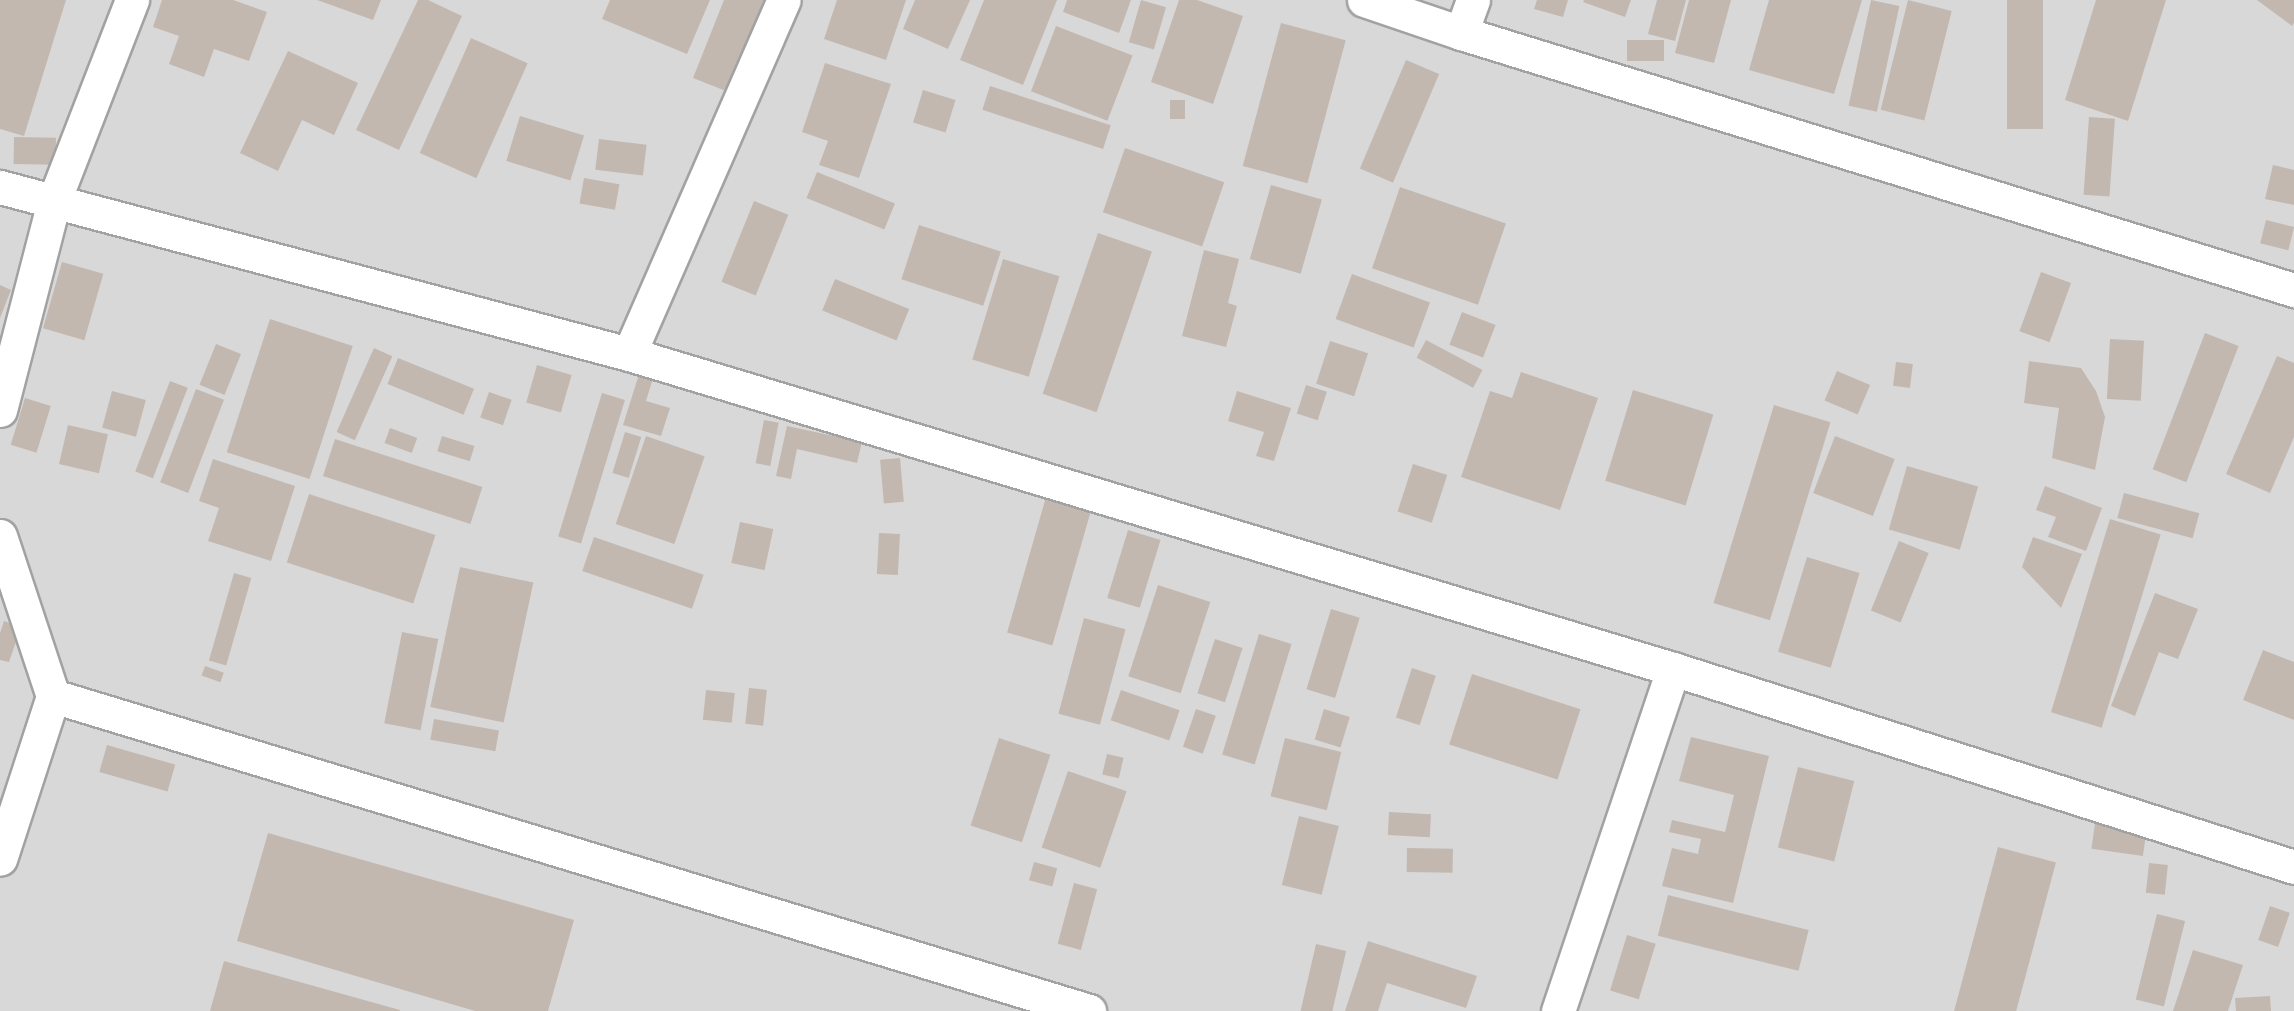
<!DOCTYPE html>
<style>
body{margin:0}
#map{position:relative;width:2294px;height:1011px;overflow:hidden;background:#ede9e0;font-family:Ubuntu,sans-serif}
div>[style]{position:absolute}
[style*='--x']{left:calc(var(--x)*1px);top:calc(var(--y)*1px);width:calc(var(--w)*1px);rotate:calc(var(--a)*1deg)}
.residential>*{inset:0;background:#d9d8d8;transform-origin:0 0}
.building>*{inset:0;background:#c2b8b0;transform-origin:0 0}
.roads{filter:drop-shadow(2px 0 #a2a2a2) drop-shadow(-2px 0 #a2a2a2) drop-shadow(0 2px #a2a2a2) drop-shadow(0 -2px #a2a2a2)}
.street>*{height:33px;margin:-16.5px;padding:0 16.5px;transform-origin:16.5px;border-radius:16.5px;background:#fff}
span{translate:-50% -50%;white-space:nowrap;text-align:center;line-height:1.15;-webkit-text-stroke:4.5px #fff;paint-order:stroke}
</style>
<div id="map">
<div class="residential">
<div style="left:0;top:0;width:2294px;height:1011px"></div>
</div>
<div class="building">
<div style="clip-path:polygon(0 0,66px 0,24px 136px,0 129px)"></div>
<div style="clip-path:polygon(162px 0,233px 0,267px 12px,249px 61px,214px 49px,204px 77px,169px 64px,179px 36px,153px 27px)"></div>
<div style="clip-path:polygon(317px 0,381px 0,373px 20px)"></div>
<div style="clip-path:polygon(418px 0,428px 0,462px 16px,399px 150px,356px 130px)"></div>
<div style="clip-path:polygon(610px 0,710px 0,687px 54px,602px 19px)"></div>
<div style="clip-path:polygon(724px 0,769px 0,731px 93px,693px 78px)"></div>
<div style="clip-path:polygon(837px 0,906px 0,886px 60px,824px 39px)"></div>
<div style="clip-path:polygon(915px 0,970px 0,948px 49px,903px 29px)"></div>
<div style="clip-path:polygon(984px 0,1057px 0,1023px 85px,960px 60px)"></div>
<div style="clip-path:polygon(1067px 0,1131px 0,1119px 33px,1063px 12px)"></div>
<div style="left:1141px;top:0;width:26px;height:44px;rotate:16deg"></div>
<div style="clip-path:polygon(1179px 0,1197px 0,1243px 16px,1213px 104px,1151px 82px)"></div>
<div style="clip-path:polygon(1537px 0,1568px 0,1563px 17px,1534px 9px)"></div>
<div style="clip-path:polygon(1584px 0,1631px 0,1625px 17px,1583px 2px)"></div>
<div style="clip-path:polygon(1657px 0,1686px 0,1675px 41px,1648px 34px)"></div>
<div style="clip-path:polygon(1689px 0,1731px 0,1714px 63px,1675px 53px)"></div>
<div style="clip-path:polygon(1769px 0,1862px 0,1834px 94px,1749px 70px)"></div>
<div style="left:1871px;top:0;width:29px;height:108px;rotate:12deg"></div>
<div style="left:1908px;top:0;width:45px;height:113px;rotate:14deg"></div>
<div style="left:2007px;top:0;width:36px;height:129px"></div>
<div style="clip-path:polygon(2096px 0,2166px 0,2128px 121px,2065px 100px)"></div>
<div style="clip-path:polygon(2257px 0,2294px 0,2294px 23px,2292px 26px)"></div>
<div style="left:1281px;top:23px;width:67px;height:148px;rotate:15deg"></div>
<div style="left:1056px;top:26px;width:82px;height:70px;rotate:21deg"></div>
<div style="left:471px;top:38px;width:62px;height:126px;rotate:24deg"></div>
<div style="left:1627px;top:40px;width:37px;height:21px"></div>
<div style="clip-path:polygon(288px 51px,358px 83px,334px 135px,302px 120px,278px 171px,240px 153px)"></div>
<div style="left:1406px;top:60px;width:36px;height:118px;rotate:23deg"></div>
<div style="clip-path:polygon(825px 63px,891px 84px,859px 178px,819px 165px,828px 141px,802px 132px)"></div>
<div style="left:990px;top:86px;width:127px;height:25px;rotate:18deg"></div>
<div style="left:923px;top:90px;width:34px;height:34px;rotate:17deg"></div>
<div style="left:1170px;top:100px;width:15px;height:19px"></div>
<div style="left:520px;top:116px;width:67px;height:47px;rotate:17deg"></div>
<div style="left:2089px;top:117px;width:26px;height:78px;rotate:4deg"></div>
<div style="left:14px;top:137px;width:42px;height:27px;rotate:1deg"></div>
<div style="left:599px;top:139px;width:48px;height:31px;rotate:7deg"></div>
<div style="left:1125px;top:148px;width:105px;height:68px;rotate:19deg"></div>
<div style="clip-path:polygon(2273px 165px,2294px 170px,2294px 205px,2265px 199px)"></div>
<div style="left:817px;top:172px;width:84px;height:28px;rotate:22deg"></div>
<div style="left:584px;top:178px;width:36px;height:26px;rotate:10deg"></div>
<div style="left:1271px;top:185px;width:53px;height:77px;rotate:16deg"></div>
<div style="left:1400px;top:187px;width:112px;height:86px;rotate:19deg"></div>
<div style="left:754px;top:201px;width:37px;height:87px;rotate:22deg"></div>
<div style="left:2266px;top:220px;width:29px;height:24px;rotate:14deg"></div>
<div style="left:919px;top:225px;width:86px;height:57px;rotate:18deg"></div>
<div style="left:1098px;top:233px;width:57px;height:170px;rotate:19deg"></div>
<div style="clip-path:polygon(1204px 250px,1239px 259px,1228px 303px,1237px 306px,1226px 347px,1182px 336px)"></div>
<div style="left:1003px;top:259px;width:59px;height:105px;rotate:17deg"></div>
<div style="left:62px;top:262px;width:43px;height:69px;rotate:16deg"></div>
<div style="left:2041px;top:272px;width:32px;height:63px;rotate:20deg"></div>
<div style="left:1352px;top:274px;width:83px;height:48px;rotate:20deg"></div>
<div style="left:835px;top:279px;width:80px;height:34px;rotate:22deg"></div>
<div style="clip-path:polygon(0 285px,11px 290px,0 318px)"></div>
<div style="left:1462px;top:312px;width:36px;height:35px;rotate:21deg"></div>
<div style="left:270px;top:319px;width:87px;height:140px;rotate:18deg"></div>
<div style="left:2205px;top:333px;width:36px;height:146px;rotate:21deg"></div>
<div style="left:2110px;top:339px;width:34px;height:60px;rotate:3deg"></div>
<div style="left:1426px;top:340px;width:64px;height:20px;rotate:28deg"></div>
<div style="left:1330px;top:341px;width:40px;height:45px;rotate:18deg"></div>
<div style="left:216px;top:344px;width:27px;height:44px;rotate:22deg"></div>
<div style="left:374px;top:348px;width:20px;height:92px;rotate:24deg"></div>
<div style="clip-path:polygon(2277px 356px,2294px 363px,2294px 437px,2270px 493px,2226px 474px)"></div>
<div style="left:398px;top:358px;width:82px;height:28px;rotate:22deg"></div>
<div style="clip-path:polygon(2029px 361px,2081px 368px,2096px 391px,2105px 417px,2095px 470px,2052px 458px,2059px 408px,2024px 403px)"></div>
<div style="left:1896px;top:362px;width:17px;height:24px;rotate:7deg"></div>
<div style="left:537px;top:365px;width:36px;height:39px;rotate:16deg"></div>
<div style="clip-path:polygon(640px 371px,654px 375px,646px 401px,670px 408px,661px 436px,623px 425px)"></div>
<div style="left:1837px;top:371px;width:36px;height:32px;rotate:23deg"></div>
<div style="clip-path:polygon(1521px 372px,1598px 398px,1560px 510px,1461px 477px,1490px 391px,1512px 398px)"></div>
<div style="left:170px;top:381px;width:19px;height:97px;rotate:21deg"></div>
<div style="left:1306px;top:385px;width:22px;height:30px;rotate:18deg"></div>
<div style="left:196px;top:389px;width:30px;height:100px;rotate:21deg"></div>
<div style="left:1633px;top:390px;width:84px;height:95px;rotate:17deg"></div>
<div style="left:112px;top:391px;width:35px;height:38px;rotate:15deg"></div>
<div style="clip-path:polygon(1237px 391px,1291px 408px,1274px 461px,1256px 456px,1264px 432px,1228px 421px)"></div>
<div style="left:489px;top:392px;width:24px;height:27px;rotate:19deg"></div>
<div style="left:602px;top:393px;width:24px;height:150px;rotate:17deg"></div>
<div style="left:25px;top:398px;width:27px;height:49px;rotate:17deg"></div>
<div style="left:1774px;top:405px;width:59px;height:207px;rotate:17deg"></div>
<div style="left:764px;top:420px;width:15px;height:44px;rotate:11deg"></div>
<div style="left:68px;top:425px;width:41px;height:40px;rotate:13deg"></div>
<div style="clip-path:polygon(787px 426px,862px 442px,857px 463px,797px 449px,791px 479px,776px 476px)"></div>
<div style="left:390px;top:428px;width:29px;height:16px;rotate:20deg"></div>
<div style="left:625px;top:432px;width:17px;height:43px;rotate:17deg"></div>
<div style="left:442px;top:436px;width:34px;height:16px;rotate:17deg"></div>
<div style="left:646px;top:436px;width:62px;height:93px;rotate:19deg"></div>
<div style="left:1835px;top:436px;width:64px;height:61px;rotate:21deg"></div>
<div style="left:335px;top:439px;width:155px;height:39px;rotate:18deg"></div>
<div style="left:900px;top:458px;width:44px;height:20px;rotate:85deg"></div>
<div style="clip-path:polygon(213px 459px,295px 486px,271px 561px,208px 541px,219px 508px,199px 501px)"></div>
<div style="left:1413px;top:464px;width:36px;height:50px;rotate:18deg"></div>
<div style="left:1907px;top:466px;width:74px;height:66px;rotate:16deg"></div>
<div style="clip-path:polygon(2045px 486px,2102px 508px,2086px 551px,2048px 537px,2056px 517px,2036px 510px)"></div>
<div style="left:2124px;top:493px;width:78px;height:26px;rotate:15deg"></div>
<div style="left:309px;top:494px;width:133px;height:72px;rotate:18deg"></div>
<div style="left:1046px;top:497px;width:47px;height:141px;rotate:16deg"></div>
<div style="left:2110px;top:519px;width:53px;height:202px;rotate:17deg"></div>
<div style="left:740px;top:522px;width:34px;height:42px;rotate:12deg"></div>
<div style="left:1128px;top:530px;width:34px;height:71px;rotate:17deg"></div>
<div style="left:879px;top:533px;width:21px;height:41px;rotate:3deg"></div>
<div style="left:594px;top:537px;width:116px;height:36px;rotate:19deg"></div>
<div style="clip-path:polygon(2033px 537px,2082px 554px,2061px 608px,2022px 567px)"></div>
<div style="left:1899px;top:541px;width:32px;height:75px;rotate:22deg"></div>
<div style="left:1807px;top:557px;width:55px;height:99px;rotate:17deg"></div>
<div style="left:460px;top:567px;width:75px;height:143px;rotate:12deg"></div>
<div style="left:234px;top:573px;width:18px;height:91px;rotate:16deg"></div>
<div style="left:1158px;top:585px;width:55px;height:96px;rotate:18deg"></div>
<div style="clip-path:polygon(2155px 593px,2198px 609px,2178px 659px,2159px 652px,2135px 716px,2111px 706px)"></div>
<div style="left:1331px;top:609px;width:30px;height:84px;rotate:17deg"></div>
<div style="left:1084px;top:618px;width:43px;height:99px;rotate:15deg"></div>
<div style="clip-path:polygon(4px 621px,21px 627px,9px 662px,0 660px,0 633px)"></div>
<div style="left:402px;top:632px;width:37px;height:93px;rotate:11deg"></div>
<div style="left:1259px;top:634px;width:34px;height:126px;rotate:17deg"></div>
<div style="left:1215px;top:639px;width:29px;height:57px;rotate:18deg"></div>
<div style="clip-path:polygon(2263px 650px,2294px 662px,2294px 720px,2243px 700px)"></div>
<div style="left:205px;top:666px;width:20px;height:10px;rotate:20deg"></div>
<div style="left:1412px;top:668px;width:25px;height:52px;rotate:18deg"></div>
<div style="left:1472px;top:674px;width:114px;height:74px;rotate:18deg"></div>
<div style="left:749px;top:688px;width:18px;height:36px;rotate:6deg"></div>
<div style="left:706px;top:690px;width:29px;height:30px;rotate:6deg"></div>
<div style="left:1121px;top:690px;width:62px;height:32px;rotate:19deg"></div>
<div style="left:1196px;top:709px;width:21px;height:40px;rotate:19deg"></div>
<div style="left:1324px;top:709px;width:27px;height:32px;rotate:17deg"></div>
<div style="left:434px;top:719px;width:66px;height:21px;rotate:10deg"></div>
<div style="clip-path:polygon(1691px 737px,1769px 756px,1733px 903px,1662px 886px,1672px 848px,1698px 854px,1701px 839px,1669px 832px,1672px 820px,1725px 832px,1734px 795px,1679px 781px)"></div>
<div style="left:999px;top:738px;width:54px;height:92px;rotate:18deg"></div>
<div style="left:1285px;top:738px;width:58px;height:60px;rotate:14deg"></div>
<div style="left:107px;top:745px;width:71px;height:28px;rotate:16deg"></div>
<div style="left:1107px;top:754px;width:17px;height:21px;rotate:13deg"></div>
<div style="left:1798px;top:767px;width:58px;height:83px;rotate:14deg"></div>
<div style="left:1068px;top:771px;width:62px;height:81px;rotate:19deg"></div>
<div style="left:1389px;top:812px;width:42px;height:23px;rotate:3deg"></div>
<div style="left:1299px;top:816px;width:41px;height:71px;rotate:14deg"></div>
<div style="left:2096px;top:816px;width:52px;height:33px;rotate:8deg"></div>
<div style="clip-path:polygon(268px 833px,574px 920px,548px 1011px,475px 1011px,237px 941px)"></div>
<div style="left:1998px;top:847px;width:60px;height:171px;rotate:15deg"></div>
<div style="left:1407px;top:848px;width:46px;height:24px;rotate:1deg"></div>
<div style="left:1034px;top:862px;width:24px;height:19px;rotate:15deg"></div>
<div style="left:2149px;top:863px;width:19px;height:30px;rotate:6deg"></div>
<div style="left:1074px;top:883px;width:24px;height:63px;rotate:15deg"></div>
<div style="left:1668px;top:895px;width:145px;height:42px;rotate:14deg"></div>
<div style="left:2270px;top:906px;width:21px;height:36px;rotate:19deg"></div>
<div style="left:2157px;top:914px;width:29px;height:88px;rotate:14deg"></div>
<div style="left:1627px;top:935px;width:30px;height:58px;rotate:17deg"></div>
<div style="clip-path:polygon(1368px 941px,1477px 976px,1466px 1008px,1387px 983px,1378px 1011px,1345px 1011px)"></div>
<div style="left:1316px;top:944px;width:31px;height:69px;rotate:13deg"></div>
<div style="clip-path:polygon(2193px 950px,2243px 965px,2228px 1011px,2173px 1011px)"></div>
<div style="clip-path:polygon(224px 961px,400px 1010px,400px 1011px,210px 1011px)"></div>
<div style="clip-path:polygon(2270px 996px,2271px 1011px,2236px 1011px,2235px 998px)"></div>
</div>
<div class="roads">
<div class="street">
<div style="--x:1364;--y:0;--w:102;--a:18.8"></div>
<div style="--x:1461;--y:33;--w:872;--a:17.15"></div>
<div style="--x:1461;--y:33;--w:35;--a:-70"></div>
<div style="--x:0;--y:187;--w:651;--a:14.87"></div>
<div style="--x:629;--y:354;--w:1090;--a:16.79"></div>
<div style="--x:1673;--y:669;--w:652;--a:17.68"></div>
<div style="--x:629;--y:354;--w:386;--a:-66.4"></div>
<div style="--x:0;--y:410;--w:216;--a:-75.5"></div>
<div style="--x:54;--y:201;--w:216;--a:-68.8"></div>
<div style="--x:0;--y:536;--w:169;--a:71.7"></div>
<div style="--x:53;--y:696;--w:171;--a:108"></div>
<div style="--x:53;--y:696;--w:1083;--a:16.91"></div>
<div style="--x:1558;--y:1011;--w:361;--a:-71.4"></div>
</div>
</div>
</div>
